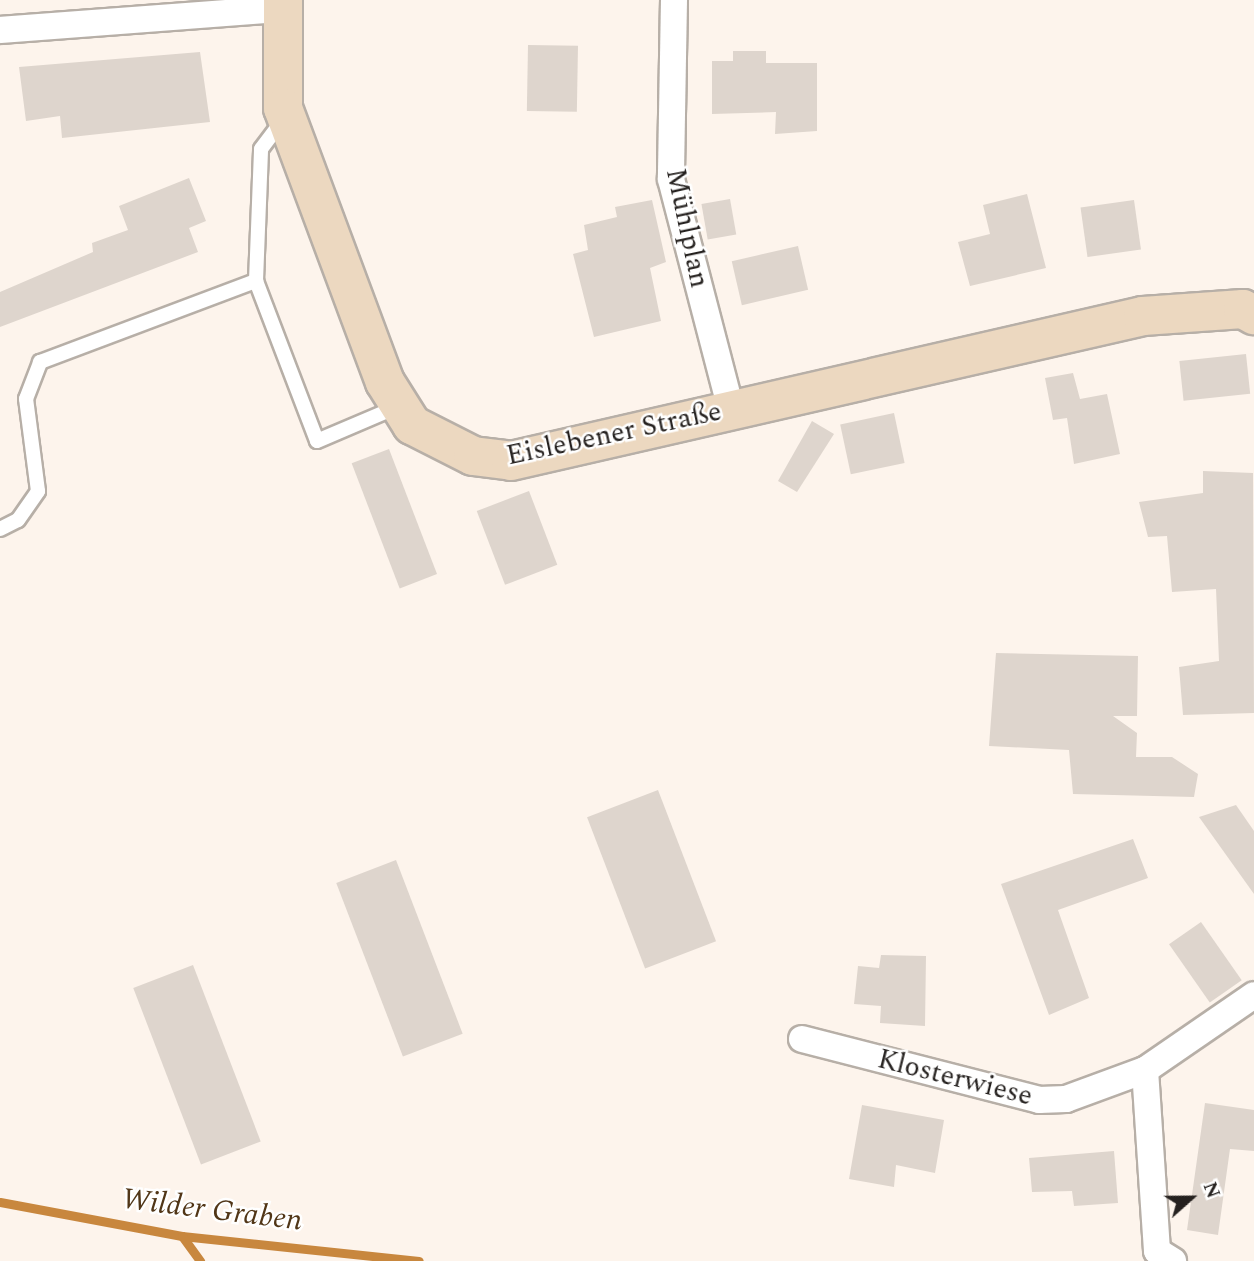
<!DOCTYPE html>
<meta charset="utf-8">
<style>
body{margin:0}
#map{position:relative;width:1254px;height:1261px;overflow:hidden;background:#fdf4ec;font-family:Spectral,serif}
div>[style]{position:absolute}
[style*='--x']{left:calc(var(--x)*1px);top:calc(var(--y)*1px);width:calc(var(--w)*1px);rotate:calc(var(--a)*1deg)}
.stream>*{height:9px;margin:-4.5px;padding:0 4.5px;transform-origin:4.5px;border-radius:4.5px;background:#c8873e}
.building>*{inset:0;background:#ded5cd;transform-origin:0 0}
.roads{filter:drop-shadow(2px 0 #b7afa7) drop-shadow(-2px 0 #b7afa7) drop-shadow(0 2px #b7afa7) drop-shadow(0 -2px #b7afa7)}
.service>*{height:14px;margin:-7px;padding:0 7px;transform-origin:7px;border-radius:7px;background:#fff}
.minor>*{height:26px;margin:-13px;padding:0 13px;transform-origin:13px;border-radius:13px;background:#fff}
.secondary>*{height:38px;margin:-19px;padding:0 19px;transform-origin:19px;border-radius:19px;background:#ecd8c0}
span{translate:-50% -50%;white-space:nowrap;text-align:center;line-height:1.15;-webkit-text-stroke:5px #fff;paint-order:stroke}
.street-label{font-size:28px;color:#25211f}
.water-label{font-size:30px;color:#513617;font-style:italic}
.north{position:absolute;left:1156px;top:1163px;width:70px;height:70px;-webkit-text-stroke:5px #fff;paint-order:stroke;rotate:69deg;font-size:19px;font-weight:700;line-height:28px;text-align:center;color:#25211f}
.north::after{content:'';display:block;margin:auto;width:24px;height:32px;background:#25211f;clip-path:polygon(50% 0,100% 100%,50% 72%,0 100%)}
</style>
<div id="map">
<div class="stream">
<div style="--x:0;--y:1202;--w:185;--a:10.6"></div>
<div style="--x:182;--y:1236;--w:238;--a:6"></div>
<div style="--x:182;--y:1236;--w:31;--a:54"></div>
</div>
<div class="building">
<div style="left:528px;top:45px;width:50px;height:66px;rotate:1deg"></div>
<div style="clip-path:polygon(733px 51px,766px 51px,766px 63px,817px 63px,817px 131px,775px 134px,776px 112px,712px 114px,712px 61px,733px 61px)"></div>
<div style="clip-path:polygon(200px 52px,210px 122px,62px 138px,60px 116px,26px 121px,19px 67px)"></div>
<div style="clip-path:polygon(189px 178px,206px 221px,189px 228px,198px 252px,0 327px,0 292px,93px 252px,92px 243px,128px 230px,119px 206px)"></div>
<div style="clip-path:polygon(1027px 194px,1046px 268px,970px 286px,958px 242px,990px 234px,983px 205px)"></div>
<div style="left:730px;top:199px;width:36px;height:29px;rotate:80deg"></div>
<div style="clip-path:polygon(652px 200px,666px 262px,650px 268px,661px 321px,594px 337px,573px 254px,588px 250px,584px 225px,617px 217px,615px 207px)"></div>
<div style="left:1134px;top:200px;width:50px;height:54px;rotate:82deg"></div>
<div style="left:798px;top:246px;width:45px;height:68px;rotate:77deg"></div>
<div style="left:1246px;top:354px;width:40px;height:67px;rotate:84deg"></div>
<div style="clip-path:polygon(1073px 373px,1080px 399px,1107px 394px,1120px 454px,1074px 464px,1067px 418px,1053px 420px,1045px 378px)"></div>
<div style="left:894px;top:413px;width:51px;height:55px;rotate:78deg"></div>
<div style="clip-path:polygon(812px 421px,834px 434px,797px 492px,778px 481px)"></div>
<div style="left:389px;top:449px;width:134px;height:40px;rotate:69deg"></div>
<div style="clip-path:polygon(1203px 471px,1253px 473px,1254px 713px,1183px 715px,1179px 667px,1219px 661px,1216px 589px,1172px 592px,1167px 536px,1148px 537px,1139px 502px,1203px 493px)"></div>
<div style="left:529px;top:491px;width:79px;height:56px;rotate:69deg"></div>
<div style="clip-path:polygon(996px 653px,1138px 656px,1137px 716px,1113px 716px,1137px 733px,1136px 757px,1172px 757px,1198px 774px,1194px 797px,1073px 794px,1069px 750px,989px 746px)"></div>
<div style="left:658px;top:790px;width:162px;height:76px;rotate:69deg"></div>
<div style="clip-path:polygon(1236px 805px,1254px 831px,1254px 894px,1199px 817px)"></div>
<div style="clip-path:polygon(1133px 839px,1148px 878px,1058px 910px,1089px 998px,1049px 1015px,1001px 884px)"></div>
<div style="left:396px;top:860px;width:186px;height:64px;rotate:69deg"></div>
<div style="left:1201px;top:922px;width:71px;height:39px;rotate:55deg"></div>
<div style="clip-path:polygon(881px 955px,926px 956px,925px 1026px,880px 1023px,881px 1006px,854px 1004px,858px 966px,879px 968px)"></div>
<div style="left:193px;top:965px;width:189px;height:64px;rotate:69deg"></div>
<div style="clip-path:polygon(1205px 1103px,1254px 1110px,1254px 1151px,1230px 1149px,1218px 1235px,1187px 1230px)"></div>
<div style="clip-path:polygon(862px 1105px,944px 1120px,935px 1173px,896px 1165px,894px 1187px,849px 1179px)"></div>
<div style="clip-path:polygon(1114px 1151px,1118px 1203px,1074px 1206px,1072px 1191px,1032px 1192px,1029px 1158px)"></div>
</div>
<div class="roads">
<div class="service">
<div style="--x:256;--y:281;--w:132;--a:-87.8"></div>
<div style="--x:261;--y:149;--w:38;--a:-53"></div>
<div style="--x:0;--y:529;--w:20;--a:-27"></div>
<div style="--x:18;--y:520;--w:35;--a:-55"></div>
<div style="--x:38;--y:491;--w:93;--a:-97.4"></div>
<div style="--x:26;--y:399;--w:40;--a:-69"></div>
<div style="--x:40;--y:362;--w:231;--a:-20.6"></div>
<div style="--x:256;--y:281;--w:171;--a:69.1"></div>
<div style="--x:317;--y:441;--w:89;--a:-23.1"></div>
</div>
<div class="minor">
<div style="--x:674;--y:0;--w:179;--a:91"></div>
<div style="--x:671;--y:179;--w:239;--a:75.4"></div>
<div style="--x:0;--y:30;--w:283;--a:-4.3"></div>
<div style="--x:802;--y:1039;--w:245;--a:14.4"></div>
<div style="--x:1039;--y:1100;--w:27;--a:-2"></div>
<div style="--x:1066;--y:1099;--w:84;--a:-20.2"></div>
<div style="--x:1145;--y:1070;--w:132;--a:-34.5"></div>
<div style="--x:1145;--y:1070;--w:181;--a:86.2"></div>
<div style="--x:1157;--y:1251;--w:19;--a:32"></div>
</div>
<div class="secondary">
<div style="--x:283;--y:0;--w:108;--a:90"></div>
<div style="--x:283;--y:108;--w:292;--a:69.6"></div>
<div style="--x:385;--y:382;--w:51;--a:57.9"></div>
<div style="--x:412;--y:425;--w:68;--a:26.9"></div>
<div style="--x:473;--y:456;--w:38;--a:7"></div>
<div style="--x:511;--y:461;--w:648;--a:-12.92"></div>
<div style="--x:1143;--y:316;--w:100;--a:-4"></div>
<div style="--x:1243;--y:309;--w:13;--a:29"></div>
</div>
</div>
<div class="street-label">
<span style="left:687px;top:228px;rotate:78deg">Mühlplan</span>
<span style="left:614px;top:434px;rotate:-12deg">Eislebener Straße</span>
<span style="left:955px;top:1078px;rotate:14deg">Klosterwiese</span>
</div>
<div class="water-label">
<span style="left:212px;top:1210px;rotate:7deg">Wilder Graben</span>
</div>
<div class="north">N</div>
</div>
